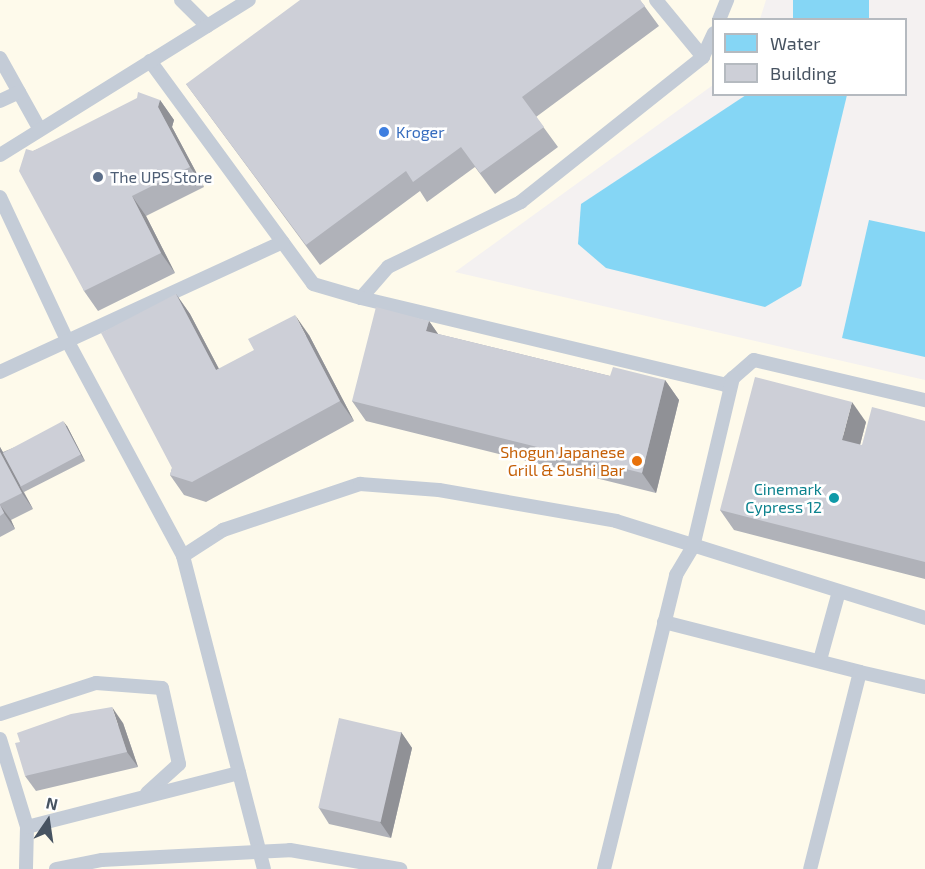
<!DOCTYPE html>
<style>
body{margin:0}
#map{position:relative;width:925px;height:869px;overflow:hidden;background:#f4f1f1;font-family:"Exo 2",sans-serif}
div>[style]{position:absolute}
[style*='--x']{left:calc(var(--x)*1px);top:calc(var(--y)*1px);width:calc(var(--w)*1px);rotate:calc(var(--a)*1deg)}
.commercial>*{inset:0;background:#fefaeb}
.water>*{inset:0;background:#85d6f5;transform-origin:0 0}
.lane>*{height:14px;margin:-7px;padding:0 7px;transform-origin:7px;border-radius:7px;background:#c4ccd7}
.wall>*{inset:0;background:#b0b2b9}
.shaded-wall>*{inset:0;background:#909196}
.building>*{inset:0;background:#cdcfd7;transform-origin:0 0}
.dots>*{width:16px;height:16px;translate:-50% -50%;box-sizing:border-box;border:3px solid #fff;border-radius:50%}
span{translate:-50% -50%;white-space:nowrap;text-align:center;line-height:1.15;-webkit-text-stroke:5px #fff;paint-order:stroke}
.shop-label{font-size:16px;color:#366cbe}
.left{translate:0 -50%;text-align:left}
.service-label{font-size:16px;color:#4e5e75}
.food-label{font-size:16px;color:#c56008}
.right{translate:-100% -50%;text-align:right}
.culture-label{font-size:16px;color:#0d838f}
.legend{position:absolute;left:712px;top:18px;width:195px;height:78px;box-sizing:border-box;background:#fff;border:2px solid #b5bac0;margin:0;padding:8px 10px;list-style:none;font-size:18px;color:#475361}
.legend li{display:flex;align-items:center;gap:12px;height:30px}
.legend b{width:30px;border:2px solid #b5bac0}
.north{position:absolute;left:18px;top:791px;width:60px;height:60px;-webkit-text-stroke:4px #fff;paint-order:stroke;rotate:13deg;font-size:16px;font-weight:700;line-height:24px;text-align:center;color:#475361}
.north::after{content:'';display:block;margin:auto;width:21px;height:27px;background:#475361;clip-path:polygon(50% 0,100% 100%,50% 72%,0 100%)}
</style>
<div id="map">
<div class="commercial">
<div style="clip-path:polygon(0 0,766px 0,760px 19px,714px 20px,713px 85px,455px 272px,925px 380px,925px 869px,0 869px)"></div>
</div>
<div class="water">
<div style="left:793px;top:0;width:76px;height:19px"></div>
<div style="clip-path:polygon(746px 95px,847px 95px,801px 286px,765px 307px,606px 268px,578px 244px,581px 204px)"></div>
<div style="clip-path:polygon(869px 220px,925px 232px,925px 357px,842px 338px)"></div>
</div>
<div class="lane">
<div style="--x:181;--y:0;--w:37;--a:45"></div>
<div style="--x:656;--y:0;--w:74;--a:50.5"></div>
<div style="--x:719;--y:20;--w:22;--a:-68"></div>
<div style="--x:714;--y:33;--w:26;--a:115"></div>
<div style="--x:703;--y:57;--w:233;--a:141.5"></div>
<div style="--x:521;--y:202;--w:148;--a:154"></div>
<div style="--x:388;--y:267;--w:41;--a:131.1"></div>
<div style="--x:361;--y:298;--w:374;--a:13.4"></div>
<div style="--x:725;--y:385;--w:38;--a:-41"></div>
<div style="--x:754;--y:360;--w:176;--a:13.2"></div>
<div style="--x:0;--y:58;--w:82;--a:60.9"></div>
<div style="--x:150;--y:61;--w:276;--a:53.8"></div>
<div style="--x:313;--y:284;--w:50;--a:16.3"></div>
<div style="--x:0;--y:101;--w:21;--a:-25"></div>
<div style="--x:0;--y:155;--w:293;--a:-31.9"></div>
<div style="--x:0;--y:197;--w:160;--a:64.9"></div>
<div style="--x:68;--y:342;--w:243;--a:61.7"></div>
<div style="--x:183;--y:556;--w:48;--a:-33"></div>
<div style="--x:223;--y:530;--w:145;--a:-18.6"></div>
<div style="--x:360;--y:484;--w:79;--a:4.3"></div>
<div style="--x:439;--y:490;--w:180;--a:9.9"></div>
<div style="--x:616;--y:521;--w:324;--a:17.4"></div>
<div style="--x:0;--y:372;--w:311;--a:-24.7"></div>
<div style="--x:183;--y:556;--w:323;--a:75.5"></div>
<div style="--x:664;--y:622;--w:202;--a:14.3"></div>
<div style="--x:860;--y:672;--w:203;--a:104.2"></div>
<div style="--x:820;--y:660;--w:67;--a:-74.5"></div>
<div style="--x:860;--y:672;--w:67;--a:13"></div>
<div style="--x:0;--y:714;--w:101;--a:-17.9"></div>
<div style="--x:96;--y:683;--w:66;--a:4.3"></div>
<div style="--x:162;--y:688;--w:78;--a:77.4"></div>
<div style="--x:179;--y:764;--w:43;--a:137.8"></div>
<div style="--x:0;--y:739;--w:92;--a:72.9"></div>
<div style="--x:27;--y:827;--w:42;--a:91.4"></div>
<div style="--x:27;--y:827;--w:219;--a:-14.3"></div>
<div style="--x:56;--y:869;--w:47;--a:-11.1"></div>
<div style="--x:102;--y:860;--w:188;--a:-3"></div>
<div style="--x:290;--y:850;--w:112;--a:9.8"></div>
<div style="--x:604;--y:869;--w:303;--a:-76.2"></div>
<div style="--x:676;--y:575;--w:33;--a:-59"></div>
<div style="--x:693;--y:547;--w:174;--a:-76.7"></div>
</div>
<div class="wall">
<div style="clip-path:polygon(640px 0,659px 26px,536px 117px,558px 147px,495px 194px,475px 167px,427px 202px,420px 191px,320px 265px,186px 84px)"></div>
<div style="clip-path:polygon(160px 100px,174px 120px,172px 127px,204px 187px,146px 216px,175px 273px,98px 311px,84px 291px,33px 151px)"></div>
<div style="clip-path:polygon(176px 294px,190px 314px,219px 369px,309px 335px,354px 421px,206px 502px,184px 495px,170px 475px,172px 468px)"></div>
<div style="clip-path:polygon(429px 321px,438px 334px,610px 376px,665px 380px,679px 400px,656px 493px,366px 421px,352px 401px)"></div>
<div style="clip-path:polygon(925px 421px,925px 579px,734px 530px,720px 510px,866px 422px,860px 445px,862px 445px)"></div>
<div style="clip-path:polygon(67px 426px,85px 461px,24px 492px,33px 509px,11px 520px,15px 529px,0 537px,0 447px,3px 452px)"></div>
<div style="clip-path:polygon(123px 723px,138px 767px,36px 791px,25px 776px)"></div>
<div style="clip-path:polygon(401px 732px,412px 748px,391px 838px,329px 824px,319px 808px)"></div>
</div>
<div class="shaded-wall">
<div style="clip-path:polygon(160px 100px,174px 120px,172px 127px,204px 187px,190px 167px,158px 107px)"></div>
<div style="clip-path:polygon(132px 196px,146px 216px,175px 273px,161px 253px)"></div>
<div style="clip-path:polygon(176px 294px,190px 314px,230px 390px,216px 370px)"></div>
<div style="clip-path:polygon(295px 315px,309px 335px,354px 421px,340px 401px)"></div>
<div style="clip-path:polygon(429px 321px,443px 341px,426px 331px)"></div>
<div style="clip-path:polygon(665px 380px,679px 400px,656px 493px,642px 473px)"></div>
<div style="clip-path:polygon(852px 402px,866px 422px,856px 460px,842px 440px)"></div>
<div style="clip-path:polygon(63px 421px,67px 426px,85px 461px,81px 455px)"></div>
<div style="clip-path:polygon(0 447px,21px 486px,20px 486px,33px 509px,22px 493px,0 452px)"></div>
<div style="clip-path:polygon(0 505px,11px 520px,15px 529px,4px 513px)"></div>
<div style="clip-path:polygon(112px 707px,123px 723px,138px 767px,127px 752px)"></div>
<div style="clip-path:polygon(401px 732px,412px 748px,391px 838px,380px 822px)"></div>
</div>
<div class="building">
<div style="clip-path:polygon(300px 0,640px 0,645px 6px,522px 97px,544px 127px,480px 173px,461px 147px,413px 182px,406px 171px,306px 245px,186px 84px)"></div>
<div style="clip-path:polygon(138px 92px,160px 100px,158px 107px,190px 167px,132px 196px,161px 253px,84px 291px,19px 171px,26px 149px,33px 151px,137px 98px)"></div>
<div style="clip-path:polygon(176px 294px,216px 370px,254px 350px,248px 339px,295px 315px,340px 401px,192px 482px,170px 475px,172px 468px,101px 333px)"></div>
<div style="clip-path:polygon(376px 307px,429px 321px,426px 331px,610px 376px,613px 367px,665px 380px,642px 473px,352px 401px)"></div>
<div style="clip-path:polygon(755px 377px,852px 402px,842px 440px,862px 445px,872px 407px,925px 421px,925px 562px,720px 510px)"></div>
<div style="left:63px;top:421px;width:38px;height:68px;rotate:62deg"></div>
<div style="clip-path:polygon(0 452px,22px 493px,0 504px)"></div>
<div style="clip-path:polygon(0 505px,4px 513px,0 516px)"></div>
<div style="clip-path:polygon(112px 707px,127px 752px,25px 776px,15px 743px,20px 742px,17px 733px,71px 714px)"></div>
<div style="left:339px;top:718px;width:64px;height:92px;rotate:13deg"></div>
</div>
<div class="dots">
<div style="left:384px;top:132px;background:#3f7fe0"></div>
<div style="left:98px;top:177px;background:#5c6f8a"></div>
<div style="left:637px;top:461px;background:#e8710a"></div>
<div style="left:834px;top:498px;background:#0f9aa8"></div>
</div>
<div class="shop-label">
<span class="left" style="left:396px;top:132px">Kroger</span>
</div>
<div class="service-label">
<span class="left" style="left:110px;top:177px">The UPS Store</span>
</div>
<div class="food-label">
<span class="right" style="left:625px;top:461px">Shogun Japanese<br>Grill &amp; Sushi Bar</span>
</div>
<div class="culture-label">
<span class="right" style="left:822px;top:498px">Cinemark<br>Cypress 12</span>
</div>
<ul class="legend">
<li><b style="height:16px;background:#85d6f5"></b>Water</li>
<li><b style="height:16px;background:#cdcfd7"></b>Building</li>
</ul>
<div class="north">N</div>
</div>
